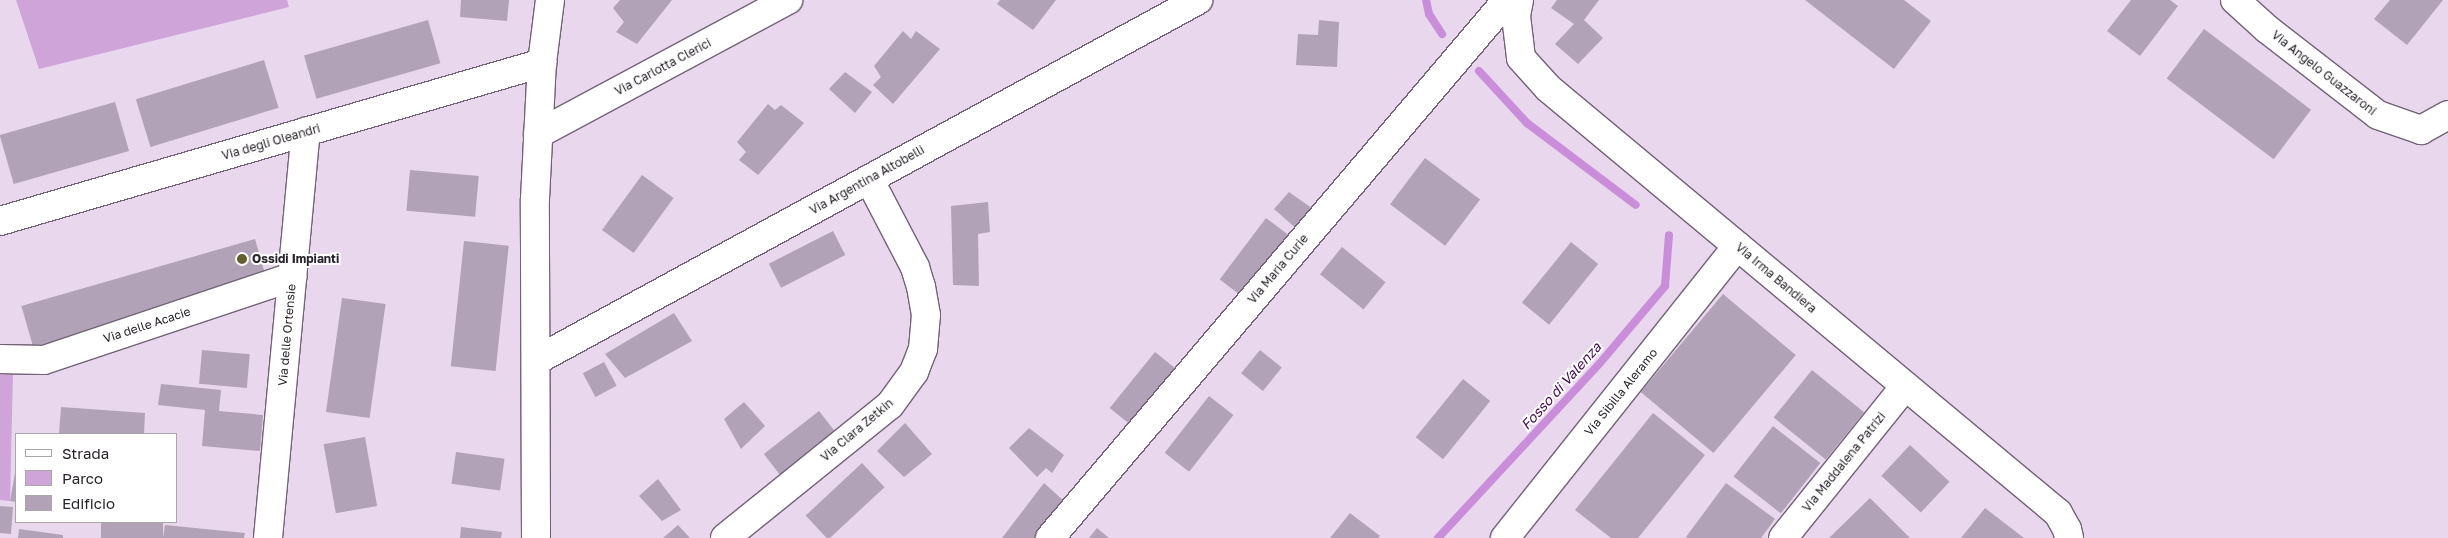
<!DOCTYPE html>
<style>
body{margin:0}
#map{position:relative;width:2448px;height:538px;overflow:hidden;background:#e8d7ed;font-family:"Golos Text",sans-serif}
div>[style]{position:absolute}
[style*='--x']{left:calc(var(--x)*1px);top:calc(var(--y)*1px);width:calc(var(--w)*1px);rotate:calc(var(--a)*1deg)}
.green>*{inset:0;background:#cea4d9}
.stream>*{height:8px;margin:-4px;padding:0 4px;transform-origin:4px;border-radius:4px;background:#c98dd9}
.building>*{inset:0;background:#b2a2b7;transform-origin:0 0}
.roads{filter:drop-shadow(1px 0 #726376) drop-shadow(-1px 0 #726376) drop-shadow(0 1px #726376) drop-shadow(0 -1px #726376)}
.minor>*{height:28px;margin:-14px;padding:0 14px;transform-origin:14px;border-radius:14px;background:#fff}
.tertiary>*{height:28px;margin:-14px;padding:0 14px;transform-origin:14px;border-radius:14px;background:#fff}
.dots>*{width:14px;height:14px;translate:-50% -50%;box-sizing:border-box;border:2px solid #fff;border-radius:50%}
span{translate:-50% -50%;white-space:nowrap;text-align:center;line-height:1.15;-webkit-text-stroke:4px #fff;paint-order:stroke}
.street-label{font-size:12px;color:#29232b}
.poi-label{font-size:12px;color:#29232b;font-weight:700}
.left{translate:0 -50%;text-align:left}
.water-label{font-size:14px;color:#430a50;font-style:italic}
.legend{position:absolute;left:15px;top:433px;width:162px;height:90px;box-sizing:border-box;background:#fff;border:1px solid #a9a7aa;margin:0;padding:6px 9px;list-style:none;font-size:15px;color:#29232b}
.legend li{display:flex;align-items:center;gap:10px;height:25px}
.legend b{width:25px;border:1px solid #a9a7aa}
</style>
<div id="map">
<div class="green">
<div style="clip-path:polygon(16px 0,287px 0,289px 7px,39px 69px)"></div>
<div style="clip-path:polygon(0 369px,13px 370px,10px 501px,0 500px)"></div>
</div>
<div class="stream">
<div style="--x:1426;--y:0;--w:14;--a:78"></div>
<div style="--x:1429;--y:14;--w:24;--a:57"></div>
<div style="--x:1479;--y:71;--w:71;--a:47.3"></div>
<div style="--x:1527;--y:123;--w:136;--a:37"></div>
<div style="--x:1438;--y:538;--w:238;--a:-47.2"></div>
<div style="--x:1600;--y:363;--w:101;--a:-49.8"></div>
<div style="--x:1665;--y:286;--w:51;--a:-85.5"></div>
</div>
<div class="building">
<div style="clip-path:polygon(461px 0,509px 0,507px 21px,460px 17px)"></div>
<div style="clip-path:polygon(620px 0,672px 0,637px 44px,616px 32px,624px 22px,613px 8px)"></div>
<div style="clip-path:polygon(1000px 0,1056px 0,1033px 30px,997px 4px)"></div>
<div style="clip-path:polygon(1557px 0,1599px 0,1584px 20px,1603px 38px,1578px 64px,1555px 44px,1574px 24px,1551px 8px)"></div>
<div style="clip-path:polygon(1805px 0,1904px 0,1931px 21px,1894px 69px)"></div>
<div style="clip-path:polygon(2131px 0,2170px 0,2178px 6px,2140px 56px,2107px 31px)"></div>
<div style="clip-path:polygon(2390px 0,2443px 0,2407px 45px,2374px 19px)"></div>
<div style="left:428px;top:20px;width:45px;height:129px;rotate:74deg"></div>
<div style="clip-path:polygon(1319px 20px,1339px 22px,1337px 67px,1296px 65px,1298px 34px,1318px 35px)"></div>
<div style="left:2204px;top:29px;width:134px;height:62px;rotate:37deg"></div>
<div style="clip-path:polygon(903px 31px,911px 39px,916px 31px,940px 49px,893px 104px,873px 85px,881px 77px,874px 66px)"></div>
<div style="left:264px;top:60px;width:50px;height:134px;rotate:73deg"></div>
<div style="clip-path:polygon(845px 72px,872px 92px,855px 113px,829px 89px)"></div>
<div style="left:115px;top:102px;width:51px;height:120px;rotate:74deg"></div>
<div style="clip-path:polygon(768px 104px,775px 110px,781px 105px,804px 123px,758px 175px,739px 160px,746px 152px,737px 142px)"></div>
<div style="left:1425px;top:158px;width:69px;height:58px;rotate:37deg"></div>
<div style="left:410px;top:170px;width:69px;height:41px;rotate:5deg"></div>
<div style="left:642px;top:175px;width:39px;height:68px;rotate:36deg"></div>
<div style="clip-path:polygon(1289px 192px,1316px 211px,1298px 230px,1274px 209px)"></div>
<div style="clip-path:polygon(988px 202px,990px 232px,978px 234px,979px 286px,953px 285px,951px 206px)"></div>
<div style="left:1266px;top:218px;width:30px;height:77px;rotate:37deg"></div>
<div style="left:833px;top:231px;width:27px;height:72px;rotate:63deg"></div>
<div style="left:255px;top:239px;width:43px;height:243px;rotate:74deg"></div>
<div style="left:464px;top:241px;width:45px;height:126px;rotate:6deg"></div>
<div style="left:1571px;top:242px;width:35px;height:78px;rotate:39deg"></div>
<div style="left:1342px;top:247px;width:56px;height:35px;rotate:39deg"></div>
<div style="left:1723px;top:294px;width:95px;height:128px;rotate:40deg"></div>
<div style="left:342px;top:298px;width:44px;height:115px;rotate:8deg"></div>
<div style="clip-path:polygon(674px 313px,692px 341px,625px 378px,605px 354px)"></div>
<div style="left:202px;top:350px;width:48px;height:34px;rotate:5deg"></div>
<div style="left:1260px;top:350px;width:28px;height:30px;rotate:39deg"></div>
<div style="left:1155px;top:352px;width:28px;height:72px;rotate:39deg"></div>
<div style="left:604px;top:362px;width:27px;height:24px;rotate:62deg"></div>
<div style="left:1812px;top:370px;width:67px;height:61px;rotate:39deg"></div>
<div style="left:1463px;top:379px;width:35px;height:75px;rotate:39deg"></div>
<div style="clip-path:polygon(161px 384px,221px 390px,219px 411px,263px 415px,260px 451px,202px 446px,205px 410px,158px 405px)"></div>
<div style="left:1209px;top:396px;width:31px;height:72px;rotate:38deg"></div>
<div style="clip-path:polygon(744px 402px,765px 426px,741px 449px,724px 419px)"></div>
<div style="clip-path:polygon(61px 407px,145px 413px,144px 434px,59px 434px)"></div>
<div style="left:819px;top:411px;width:28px;height:70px;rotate:52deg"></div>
<div style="clip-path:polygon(1653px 413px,1705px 455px,1638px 538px,1611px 538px,1575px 510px)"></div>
<div style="clip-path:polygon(905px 423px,932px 454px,904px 477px,877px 451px)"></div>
<div style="left:1773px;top:426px;width:60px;height:64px;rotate:38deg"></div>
<div style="clip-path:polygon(1029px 428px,1064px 455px,1052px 473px,1046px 468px,1037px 477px,1009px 448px)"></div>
<div style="left:365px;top:437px;width:70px;height:42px;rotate:80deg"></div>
<div style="left:1910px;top:445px;width:54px;height:42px;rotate:43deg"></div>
<div style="left:456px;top:452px;width:49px;height:32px;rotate:8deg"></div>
<div style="left:862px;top:463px;width:33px;height:77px;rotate:47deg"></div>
<div style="clip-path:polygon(15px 473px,16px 473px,16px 502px,10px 501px)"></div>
<div style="clip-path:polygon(658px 479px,681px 510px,662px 521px,639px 496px)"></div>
<div style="clip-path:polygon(1044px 483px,1065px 502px,1037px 538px,1002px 538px)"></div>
<div style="clip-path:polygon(1726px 483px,1775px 519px,1761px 538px,1688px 538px,1686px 537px)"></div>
<div style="clip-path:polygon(1870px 498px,1910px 538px,1829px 538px)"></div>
<div style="clip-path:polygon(0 506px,13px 507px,11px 534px,0 533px)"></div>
<div style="clip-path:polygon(1985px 508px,2024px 538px,1961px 538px)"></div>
<div style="clip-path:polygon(1350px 513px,1380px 536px,1378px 538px,1330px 538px)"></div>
<div style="left:101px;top:522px;width:62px;height:16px"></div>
<div style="clip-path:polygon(165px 525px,245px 533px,244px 538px,163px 538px)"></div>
<div style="clip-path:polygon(678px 525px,690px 538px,663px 538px)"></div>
<div style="clip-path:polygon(461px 527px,502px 532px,501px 538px,460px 538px)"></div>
<div style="clip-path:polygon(1097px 528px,1109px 538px,1089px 538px)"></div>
<div style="clip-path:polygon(19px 529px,63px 535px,63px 538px,18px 538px)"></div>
</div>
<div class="roads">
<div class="minor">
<div style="--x:1519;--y:0;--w:16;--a:101"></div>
<div style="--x:1516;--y:16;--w:42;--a:83.2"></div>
<div style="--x:1521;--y:58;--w:40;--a:48"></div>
<div style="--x:1548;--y:88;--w:664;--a:39.81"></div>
<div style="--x:2058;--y:513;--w:18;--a:61"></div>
<div style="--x:2067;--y:529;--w:9;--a:77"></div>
<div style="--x:2235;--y:0;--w:43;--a:42.2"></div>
<div style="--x:2267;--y:29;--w:140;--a:37.8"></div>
<div style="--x:2378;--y:115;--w:46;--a:19.2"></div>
<div style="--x:2421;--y:130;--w:31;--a:-29"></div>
<div style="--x:538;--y:134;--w:284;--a:-28.2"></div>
<div style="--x:0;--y:221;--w:565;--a:-16.25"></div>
<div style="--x:0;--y:359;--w:44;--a:1.3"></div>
<div style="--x:44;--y:360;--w:262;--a:-18.5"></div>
<div style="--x:537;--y:360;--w:753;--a:-28.57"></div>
<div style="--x:268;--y:538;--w:408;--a:-84.7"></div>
<div style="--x:725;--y:538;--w:212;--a:-38.9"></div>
<div style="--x:890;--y:405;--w:41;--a:-54"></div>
<div style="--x:914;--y:372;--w:25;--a:-69"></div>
<div style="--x:923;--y:349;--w:34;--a:-85"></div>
<div style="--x:926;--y:315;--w:28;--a:-100"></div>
<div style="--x:921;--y:287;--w:21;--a:-107"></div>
<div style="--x:915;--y:267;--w:99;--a:-117.6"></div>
<div style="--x:1050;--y:538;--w:706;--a:-49.65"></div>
<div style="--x:1505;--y:538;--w:373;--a:-51.5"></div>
<div style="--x:1783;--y:538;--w:195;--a:-51.2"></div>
</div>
<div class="tertiary">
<div style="--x:536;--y:538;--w:339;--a:-90.2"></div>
<div style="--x:535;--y:199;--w:136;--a:-87.1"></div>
<div style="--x:542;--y:63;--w:64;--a:-82.8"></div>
</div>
</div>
<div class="dots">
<div style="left:242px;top:259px;background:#645f2c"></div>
</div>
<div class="street-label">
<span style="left:663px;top:67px;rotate:-28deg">Via Carlotta Clerici</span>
<span style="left:2324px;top:73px;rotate:38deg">Via Angelo Guazzaroni</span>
<span style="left:271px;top:142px;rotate:-16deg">Via degli Oleandri</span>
<span style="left:867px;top:180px;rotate:-29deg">Via Argentina Altobelli</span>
<span style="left:1278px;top:269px;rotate:-50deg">Via Maria Curie</span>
<span style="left:1776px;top:278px;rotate:40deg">Via Irma Bandiera</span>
<span style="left:147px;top:325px;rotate:-18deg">Via delle Acacie</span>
<span style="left:287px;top:335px;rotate:-85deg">Via delle Ortensie</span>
<span style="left:1621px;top:392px;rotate:-51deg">Via Sibilla Aleramo</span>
<span style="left:857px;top:430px;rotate:-40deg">Via Clara Zetkin</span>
<span style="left:1844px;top:462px;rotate:-51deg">Via Maddalena Patrizi</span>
</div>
<div class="poi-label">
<span class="left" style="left:252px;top:259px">Ossidi Impianti</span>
</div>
<div class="water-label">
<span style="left:1561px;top:386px;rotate:-48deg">Fosso di Valenza</span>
</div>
<ul class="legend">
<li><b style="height:6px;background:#fff"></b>Strada</li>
<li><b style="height:14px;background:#cea4d9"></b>Parco</li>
<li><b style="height:14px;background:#b2a2b7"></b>Edificio</li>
</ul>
</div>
